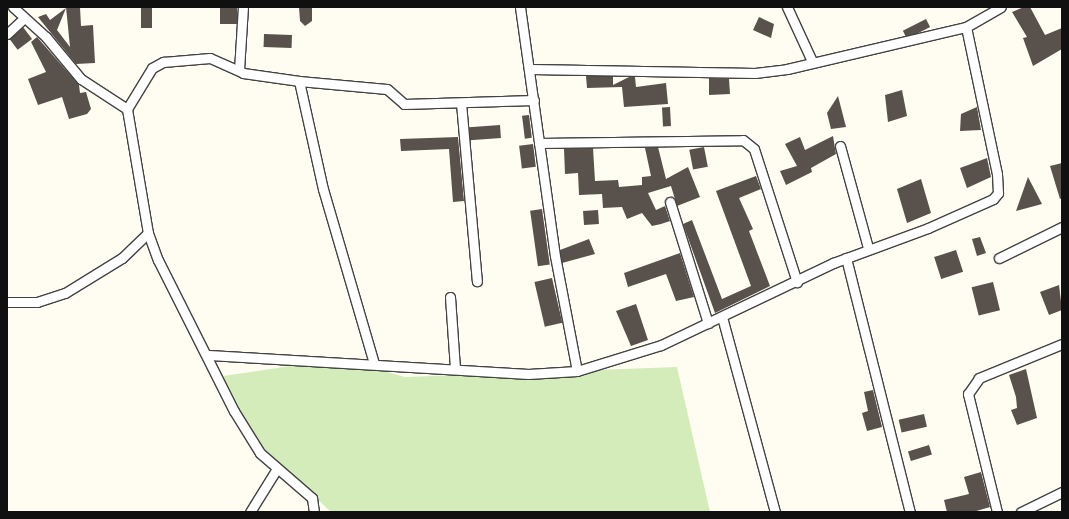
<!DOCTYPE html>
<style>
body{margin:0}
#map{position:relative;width:1069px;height:519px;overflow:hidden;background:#fffdf2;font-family:"Noto Serif",serif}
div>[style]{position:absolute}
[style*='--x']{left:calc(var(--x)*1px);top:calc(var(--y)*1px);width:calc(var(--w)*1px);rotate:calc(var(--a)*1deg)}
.green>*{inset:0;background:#d3ecba}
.building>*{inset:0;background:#59514b;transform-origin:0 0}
.roads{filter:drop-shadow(1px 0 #434343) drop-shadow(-1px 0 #434343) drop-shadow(0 1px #434343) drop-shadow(0 -1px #434343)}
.minor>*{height:9px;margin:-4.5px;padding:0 4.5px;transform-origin:4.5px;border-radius:4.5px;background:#fff}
span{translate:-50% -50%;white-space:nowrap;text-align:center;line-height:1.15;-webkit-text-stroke:4px #fff;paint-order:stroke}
.frame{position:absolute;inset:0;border:8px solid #101010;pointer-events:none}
</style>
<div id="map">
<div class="green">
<div style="clip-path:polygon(311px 363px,366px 366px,405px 377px,677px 367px,710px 512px,331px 512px,255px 440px,223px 376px)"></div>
</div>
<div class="building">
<div style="clip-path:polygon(66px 7px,80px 7px,81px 26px,93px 25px,95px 63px,76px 64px,38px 17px,46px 14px,50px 20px,66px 8px,57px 30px,70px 47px)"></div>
<div style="left:141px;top:7px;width:11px;height:21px"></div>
<div style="clip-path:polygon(299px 7px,312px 7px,312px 21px,305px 26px,300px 21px)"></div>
<div style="clip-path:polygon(1024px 7px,1030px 7px,1045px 35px,1062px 28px,1062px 49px,1033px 66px,1023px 38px,1027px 37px,1012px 12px)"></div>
<div style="left:220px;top:8px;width:17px;height:16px"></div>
<div style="clip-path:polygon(759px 17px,774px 24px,771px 38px,753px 30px)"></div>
<div style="left:926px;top:19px;width:9px;height:26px;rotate:63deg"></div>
<div style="left:23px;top:27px;width:15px;height:18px;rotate:53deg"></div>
<div style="left:264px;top:34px;width:28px;height:13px;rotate:2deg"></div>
<div style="clip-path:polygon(37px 37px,79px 85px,80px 93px,86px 92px,91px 109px,87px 114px,69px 119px,62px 97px,38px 105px,28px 79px,46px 72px,31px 42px)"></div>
<div style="clip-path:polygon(586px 76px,613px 76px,613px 85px,629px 77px,635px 77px,636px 87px,666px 83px,668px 104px,624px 107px,622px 87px,587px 88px)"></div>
<div style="clip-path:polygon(709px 78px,729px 79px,730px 94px,709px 95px)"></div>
<div style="clip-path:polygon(902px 90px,907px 116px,888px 122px,885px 95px)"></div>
<div style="clip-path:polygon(838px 96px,846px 127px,831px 129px,827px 113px)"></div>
<div style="left:670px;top:107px;width:19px;height:8px;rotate:87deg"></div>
<div style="clip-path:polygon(977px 107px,981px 130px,960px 131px,961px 114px)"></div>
<div style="left:529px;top:115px;width:23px;height:7px;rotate:83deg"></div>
<div style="left:500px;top:125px;width:13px;height:31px;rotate:86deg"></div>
<div style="clip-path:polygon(833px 136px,836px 154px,811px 168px,812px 172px,786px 185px,780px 171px,797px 166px,785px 144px,800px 137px,805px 150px)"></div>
<div style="clip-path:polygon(458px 137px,464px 201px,453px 202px,449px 149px,401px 151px,400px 139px)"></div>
<div style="left:533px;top:144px;width:23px;height:14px;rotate:83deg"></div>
<div style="clip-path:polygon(658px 147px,666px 179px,688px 167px,700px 197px,677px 206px,671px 186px,648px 193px,656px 210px,665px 206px,670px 221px,661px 224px,652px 226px,642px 213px,627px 219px,622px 207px,603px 208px,602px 194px,579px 195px,578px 173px,565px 174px,564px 149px,593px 148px,595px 181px,618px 180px,619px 187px,642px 185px,642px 177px,651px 176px,645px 148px)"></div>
<div style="left:704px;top:147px;width:20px;height:15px;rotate:79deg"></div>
<div style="clip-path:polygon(987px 158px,991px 177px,967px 188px,960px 168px)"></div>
<div style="clip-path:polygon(1062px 163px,1062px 198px,1060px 199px,1050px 166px)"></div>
<div style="clip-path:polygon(756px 176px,761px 189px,739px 198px,753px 229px,749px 231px,770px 286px,715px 313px,683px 224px,692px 220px,722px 299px,751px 286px,716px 191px)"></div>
<div style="clip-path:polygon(1028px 177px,1042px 204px,1016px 211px)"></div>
<div style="clip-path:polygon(921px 179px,931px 213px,907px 223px,897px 189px)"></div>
<div style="left:542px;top:209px;width:56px;height:12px;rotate:82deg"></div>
<div style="left:598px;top:210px;width:14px;height:15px;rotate:86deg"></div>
<div style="clip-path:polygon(980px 237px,986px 253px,977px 256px,972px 239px)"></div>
<div style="clip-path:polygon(589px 239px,595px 254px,562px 263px,560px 250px)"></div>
<div style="left:956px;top:250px;width:23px;height:23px;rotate:72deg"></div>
<div style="clip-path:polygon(680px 253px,694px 297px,676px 301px,666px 274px,628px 287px,624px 273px)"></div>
<div style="left:552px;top:278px;width:46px;height:18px;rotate:77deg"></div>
<div style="left:993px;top:282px;width:29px;height:22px;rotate:76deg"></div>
<div style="clip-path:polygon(1059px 285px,1062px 310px,1049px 315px,1040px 292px)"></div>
<div style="clip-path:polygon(636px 304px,648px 340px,631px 346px,616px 311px)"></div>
<div style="clip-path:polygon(1026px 369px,1037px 418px,1017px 425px,1011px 410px,1017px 408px,1016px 397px,1009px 375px)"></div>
<div style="clip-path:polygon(873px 390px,882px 427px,867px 431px,862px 413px,868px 411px,864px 392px)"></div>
<div style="left:924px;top:414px;width:13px;height:26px;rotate:77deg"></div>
<div style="left:929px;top:445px;width:10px;height:22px;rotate:73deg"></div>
<div style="clip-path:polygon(981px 472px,990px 507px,973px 512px,947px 512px,944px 500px,969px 494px,964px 477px)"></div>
</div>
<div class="roads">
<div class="minor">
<div style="--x:13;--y:7;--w:45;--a:42.3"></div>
<div style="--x:46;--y:37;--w:55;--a:50.2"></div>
<div style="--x:81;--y:79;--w:55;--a:33.1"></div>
<div style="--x:127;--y:109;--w:126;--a:80.4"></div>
<div style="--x:148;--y:233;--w:29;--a:70"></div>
<div style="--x:158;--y:260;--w:169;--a:63.3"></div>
<div style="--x:234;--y:411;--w:49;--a:58.2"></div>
<div style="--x:260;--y:453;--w:69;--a:40.9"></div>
<div style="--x:312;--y:498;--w:14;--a:82"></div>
<div style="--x:520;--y:7;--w:251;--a:82"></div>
<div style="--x:555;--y:256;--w:117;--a:79.2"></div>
<div style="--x:787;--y:7;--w:60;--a:65.2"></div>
<div style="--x:7;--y:34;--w:22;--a:-43"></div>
<div style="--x:531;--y:69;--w:224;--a:1"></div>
<div style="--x:755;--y:73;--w:32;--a:-7"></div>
<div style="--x:787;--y:69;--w:184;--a:-13.2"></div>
<div style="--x:966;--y:27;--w:40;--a:-29.7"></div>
<div style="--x:239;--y:70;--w:63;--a:-86.4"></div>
<div style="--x:299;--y:81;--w:88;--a:5.2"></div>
<div style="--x:387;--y:89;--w:23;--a:41"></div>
<div style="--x:404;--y:104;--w:130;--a:-1.8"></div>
<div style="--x:461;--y:103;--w:179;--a:84.9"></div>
<div style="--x:127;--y:109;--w:48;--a:-58.6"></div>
<div style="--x:152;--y:68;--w:13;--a:-29"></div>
<div style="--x:163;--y:62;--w:47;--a:-4.9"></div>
<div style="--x:210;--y:58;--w:36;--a:24"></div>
<div style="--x:243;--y:73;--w:57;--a:8.1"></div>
<div style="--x:299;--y:81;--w:111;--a:77.5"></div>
<div style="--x:323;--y:189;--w:181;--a:73.7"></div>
<div style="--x:539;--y:143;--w:204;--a:-0.8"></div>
<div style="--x:743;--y:140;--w:14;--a:39"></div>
<div style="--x:754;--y:149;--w:140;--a:72.1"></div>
<div style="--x:840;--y:146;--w:106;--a:74.6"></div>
<div style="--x:670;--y:202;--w:127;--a:72.6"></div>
<div style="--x:846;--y:258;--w:262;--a:75.9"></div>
<div style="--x:999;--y:258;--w:70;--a:-26.2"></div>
<div style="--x:450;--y:297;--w:71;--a:86"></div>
<div style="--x:7;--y:302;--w:30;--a:0"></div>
<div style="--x:37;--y:302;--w:29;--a:-18"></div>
<div style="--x:65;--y:293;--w:67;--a:-31.6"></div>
<div style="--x:122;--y:258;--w:36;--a:-44"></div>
<div style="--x:722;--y:317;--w:202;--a:74.8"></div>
<div style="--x:209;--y:355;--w:320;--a:3.4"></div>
<div style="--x:528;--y:374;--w:49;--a:-3.5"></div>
<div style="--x:577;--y:371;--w:88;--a:-17.2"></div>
<div style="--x:661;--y:345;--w:191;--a:-25.5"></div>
<div style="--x:833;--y:263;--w:101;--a:-20.2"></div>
<div style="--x:928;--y:228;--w:71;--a:-24"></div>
<div style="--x:993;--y:199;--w:8;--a:-50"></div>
<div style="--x:998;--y:193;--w:19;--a:-93"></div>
<div style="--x:997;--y:174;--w:150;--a:-101.9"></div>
<div style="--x:250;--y:512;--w:49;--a:-58.2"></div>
<div style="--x:997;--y:512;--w:122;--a:-103.8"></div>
<div style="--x:968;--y:394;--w:19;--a:-55"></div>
<div style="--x:979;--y:378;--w:90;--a:-22.3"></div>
<div style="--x:1021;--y:512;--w:46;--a:-26"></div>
</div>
</div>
<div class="frame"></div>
</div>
